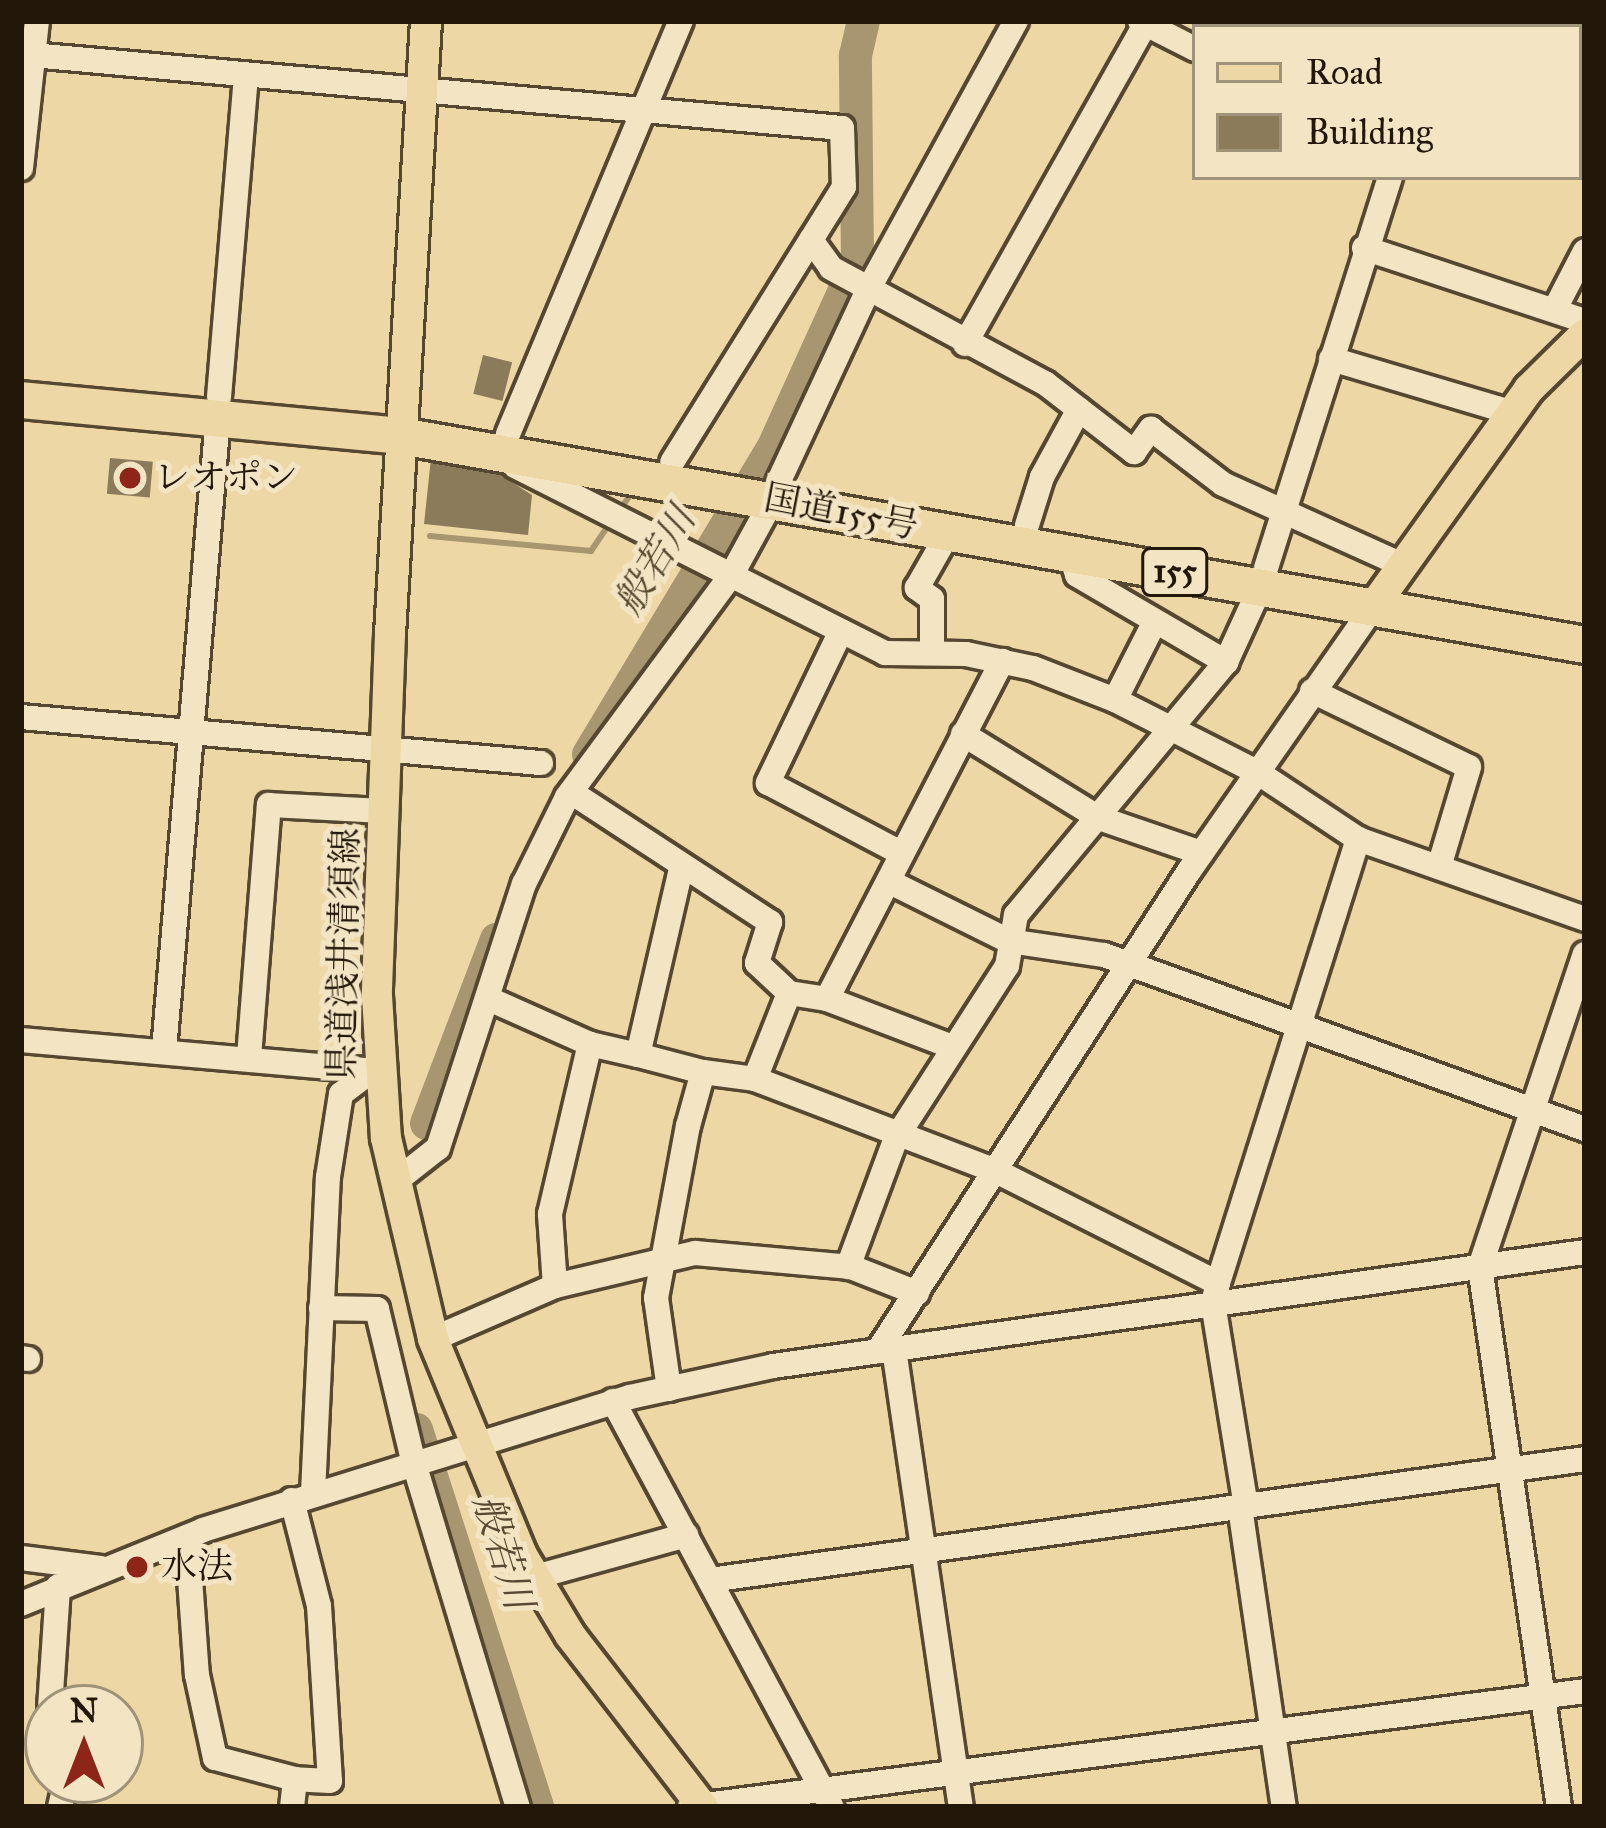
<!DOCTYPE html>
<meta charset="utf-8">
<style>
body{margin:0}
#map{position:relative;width:1606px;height:1828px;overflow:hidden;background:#edd7a5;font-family:"IM FELL Great Primer","Noto Serif JP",serif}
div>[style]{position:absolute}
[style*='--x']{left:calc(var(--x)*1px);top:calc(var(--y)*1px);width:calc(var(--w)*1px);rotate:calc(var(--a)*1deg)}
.stream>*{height:6px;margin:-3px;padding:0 3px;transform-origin:3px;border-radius:3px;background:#a89670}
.river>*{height:33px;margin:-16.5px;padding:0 16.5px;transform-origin:16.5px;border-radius:16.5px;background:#a89670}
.building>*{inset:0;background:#8c7b5a;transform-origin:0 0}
.roads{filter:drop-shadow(3px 0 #554730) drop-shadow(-3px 0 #554730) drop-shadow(0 3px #554730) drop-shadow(0 -3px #554730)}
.minor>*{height:24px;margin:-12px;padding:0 12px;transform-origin:12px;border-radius:12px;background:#f3e5c4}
.major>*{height:30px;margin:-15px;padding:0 15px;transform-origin:15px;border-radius:15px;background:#edd7a5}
.highway>*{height:36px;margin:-18px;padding:0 18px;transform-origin:18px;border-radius:18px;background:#edd7a5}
.dots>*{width:33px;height:33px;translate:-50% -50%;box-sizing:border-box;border:6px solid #f3e5c4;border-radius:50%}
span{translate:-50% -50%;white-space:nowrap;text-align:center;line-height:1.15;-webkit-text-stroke:10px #f3e5c4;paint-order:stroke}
.shield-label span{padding:3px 9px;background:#f3e5c4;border:3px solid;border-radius:9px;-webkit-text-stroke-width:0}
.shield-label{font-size:33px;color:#221709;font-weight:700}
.poi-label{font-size:36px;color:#221709}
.left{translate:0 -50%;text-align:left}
.street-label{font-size:36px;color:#221709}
.water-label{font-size:39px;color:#584a32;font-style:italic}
.frame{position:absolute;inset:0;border:24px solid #221709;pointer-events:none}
.legend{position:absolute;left:1192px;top:24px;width:390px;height:156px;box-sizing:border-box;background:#f3e5c4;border:3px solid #9f9379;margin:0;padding:15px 21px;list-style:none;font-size:36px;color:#221709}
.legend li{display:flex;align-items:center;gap:24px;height:60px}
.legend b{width:60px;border:3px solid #9f9379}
.north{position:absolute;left:24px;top:1684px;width:120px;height:120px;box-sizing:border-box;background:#f3e5c4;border:3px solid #9f9379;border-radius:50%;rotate:0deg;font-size:33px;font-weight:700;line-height:48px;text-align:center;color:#221709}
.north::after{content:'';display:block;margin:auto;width:42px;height:54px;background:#8f2418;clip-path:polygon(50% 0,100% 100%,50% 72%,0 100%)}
</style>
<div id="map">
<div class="stream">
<div style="--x:618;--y:512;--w:26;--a:-54"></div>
<div style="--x:430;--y:536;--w:162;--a:5.3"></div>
<div style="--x:591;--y:551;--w:34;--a:-56"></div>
</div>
<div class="river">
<div style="--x:588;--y:754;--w:362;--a:-59"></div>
<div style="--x:774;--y:444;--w:201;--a:-65.6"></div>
<div style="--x:857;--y:261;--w:206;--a:-90.6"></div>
<div style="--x:855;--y:55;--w:35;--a:-77"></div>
<div style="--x:426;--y:1123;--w:197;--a:-69.2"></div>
<div style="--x:416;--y:1429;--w:397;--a:72.2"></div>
</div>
<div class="building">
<div style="left:483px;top:355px;width:30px;height:40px;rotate:14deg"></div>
<div style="left:110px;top:458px;width:43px;height:36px;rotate:5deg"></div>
<div style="clip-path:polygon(431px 458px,484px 464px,532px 495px,528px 535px,424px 524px)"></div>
</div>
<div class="roads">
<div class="minor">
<div style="--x:1140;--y:21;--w:62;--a:27"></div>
<div style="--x:1365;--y:21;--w:13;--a:29"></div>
<div style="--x:1462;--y:27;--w:7;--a:-63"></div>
<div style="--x:21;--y:54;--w:824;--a:5.15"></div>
<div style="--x:842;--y:128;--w:59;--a:88.1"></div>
<div style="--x:844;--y:187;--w:324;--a:122"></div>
<div style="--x:21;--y:168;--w:148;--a:-83.8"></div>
<div style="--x:811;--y:240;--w:34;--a:54"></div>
<div style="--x:831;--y:268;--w:243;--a:28.3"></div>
<div style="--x:1045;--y:383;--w:113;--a:37.8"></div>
<div style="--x:1134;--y:452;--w:29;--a:-54"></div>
<div style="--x:1151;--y:429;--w:91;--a:37.4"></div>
<div style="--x:1223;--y:484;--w:196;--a:24.3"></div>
<div style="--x:1364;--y:248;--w:233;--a:18.3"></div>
<div style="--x:1556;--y:307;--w:63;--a:-62.6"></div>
<div style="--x:965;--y:344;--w:371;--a:-60.6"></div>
<div style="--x:1331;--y:359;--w:190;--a:16.5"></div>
<div style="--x:219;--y:397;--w:321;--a:-85.2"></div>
<div style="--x:508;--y:434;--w:448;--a:-67.3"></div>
<div style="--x:515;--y:466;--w:415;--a:26.8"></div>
<div style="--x:885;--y:653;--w:81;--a:0.7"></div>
<div style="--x:966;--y:654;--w:68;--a:11.8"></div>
<div style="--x:1033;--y:668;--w:88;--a:21.3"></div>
<div style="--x:1115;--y:700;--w:159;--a:26.9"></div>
<div style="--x:1257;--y:772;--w:121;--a:33.6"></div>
<div style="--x:1358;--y:839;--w:241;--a:19.4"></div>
<div style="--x:778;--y:483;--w:213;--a:-65"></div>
<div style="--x:868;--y:290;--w:307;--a:-61.2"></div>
<div style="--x:1027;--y:525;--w:50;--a:-72.6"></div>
<div style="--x:1042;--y:477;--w:77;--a:-61.4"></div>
<div style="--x:1070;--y:553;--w:23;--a:72"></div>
<div style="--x:1077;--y:575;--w:173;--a:30.3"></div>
<div style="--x:1266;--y:568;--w:410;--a:-72.4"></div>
<div style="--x:841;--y:631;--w:169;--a:115.7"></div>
<div style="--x:768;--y:783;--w:150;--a:27.8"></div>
<div style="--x:932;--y:651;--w:52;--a:-90"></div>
<div style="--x:932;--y:599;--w:19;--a:-144"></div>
<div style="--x:917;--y:588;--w:64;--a:-60.3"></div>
<div style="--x:1312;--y:691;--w:174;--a:25.8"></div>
<div style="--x:1469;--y:767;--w:104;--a:106.7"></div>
<div style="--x:1115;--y:700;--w:84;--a:-63.1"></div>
<div style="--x:21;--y:717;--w:522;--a:5.06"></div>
<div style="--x:963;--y:734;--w:160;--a:31.7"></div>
<div style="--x:1099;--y:818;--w:108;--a:18.9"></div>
<div style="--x:571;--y:792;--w:238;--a:33.2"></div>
<div style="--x:770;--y:922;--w:43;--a:107.6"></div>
<div style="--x:757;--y:963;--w:44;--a:43.2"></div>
<div style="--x:789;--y:993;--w:38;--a:9"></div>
<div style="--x:827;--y:999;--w:381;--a:-62.6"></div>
<div style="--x:892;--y:883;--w:131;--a:26.4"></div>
<div style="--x:1009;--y:941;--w:96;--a:8.4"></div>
<div style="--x:1104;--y:955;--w:512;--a:19.89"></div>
<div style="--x:489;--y:999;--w:111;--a:24"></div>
<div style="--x:590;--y:1044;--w:49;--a:12.9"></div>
<div style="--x:638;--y:1055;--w:191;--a:-77"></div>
<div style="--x:827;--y:999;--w:132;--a:20.9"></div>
<div style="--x:21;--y:1040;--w:353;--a:5"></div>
<div style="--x:164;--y:1050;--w:634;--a:-85.12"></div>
<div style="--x:638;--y:1055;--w:67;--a:14.7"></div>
<div style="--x:249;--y:1057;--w:253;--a:-85.5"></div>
<div style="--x:269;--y:805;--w:116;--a:3"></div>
<div style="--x:755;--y:1079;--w:92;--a:-68.4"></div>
<div style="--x:396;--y:1181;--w:53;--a:-38.2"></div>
<div style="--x:438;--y:1148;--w:278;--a:-72"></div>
<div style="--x:524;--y:884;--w:97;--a:-63.7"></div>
<div style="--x:567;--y:797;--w:277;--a:-53.5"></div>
<div style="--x:732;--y:574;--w:85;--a:-61.3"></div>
<div style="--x:848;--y:1267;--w:138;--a:-69.6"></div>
<div style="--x:896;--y:1138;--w:205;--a:-57.2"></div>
<div style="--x:1007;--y:966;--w:52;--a:-80"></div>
<div style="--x:1016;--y:915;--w:329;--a:-50.3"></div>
<div style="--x:1226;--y:662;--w:81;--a:-65.3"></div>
<div style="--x:1218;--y:1283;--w:466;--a:-72.5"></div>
<div style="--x:555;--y:1286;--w:72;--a:-94"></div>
<div style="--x:550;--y:1214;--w:175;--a:-76.8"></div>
<div style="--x:321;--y:1308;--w:56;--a:1"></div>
<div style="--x:377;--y:1309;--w:155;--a:76.6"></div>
<div style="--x:413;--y:1460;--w:363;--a:73.2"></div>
<div style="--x:433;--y:1339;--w:133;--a:-23.5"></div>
<div style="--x:555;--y:1286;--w:144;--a:-13.3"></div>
<div style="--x:695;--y:1253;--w:157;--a:5.1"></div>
<div style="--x:851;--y:1267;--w:71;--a:21.5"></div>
<div style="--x:894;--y:1349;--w:463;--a:81.7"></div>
<div style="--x:878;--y:1351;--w:572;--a:-57.06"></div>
<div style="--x:1189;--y:871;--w:322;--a:-55.1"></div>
<div style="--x:21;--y:1358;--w:7;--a:8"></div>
<div style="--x:669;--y:1389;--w:92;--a:-98.1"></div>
<div style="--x:656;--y:1298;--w:175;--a:-79.5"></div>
<div style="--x:688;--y:1126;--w:56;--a:-74.5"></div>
<div style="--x:703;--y:1072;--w:52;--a:7.7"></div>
<div style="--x:755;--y:1079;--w:260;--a:20.9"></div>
<div style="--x:998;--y:1172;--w:246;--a:26.8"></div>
<div style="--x:1218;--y:1283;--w:21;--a:104"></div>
<div style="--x:1213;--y:1303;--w:206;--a:80.8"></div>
<div style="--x:613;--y:1401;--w:461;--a:61.7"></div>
<div style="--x:313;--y:1493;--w:316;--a:-87.3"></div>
<div style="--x:328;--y:1177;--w:84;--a:-81.1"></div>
<div style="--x:341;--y:1094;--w:46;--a:-37.1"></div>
<div style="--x:292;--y:1500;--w:109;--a:75.7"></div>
<div style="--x:319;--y:1606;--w:175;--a:86.4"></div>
<div style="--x:330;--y:1781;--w:35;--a:-177"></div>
<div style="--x:1240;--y:1507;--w:303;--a:81.7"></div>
<div style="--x:187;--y:1537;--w:138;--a:85.9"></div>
<div style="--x:197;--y:1675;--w:85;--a:77.8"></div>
<div style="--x:215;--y:1758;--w:83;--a:14.7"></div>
<div style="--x:295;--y:1779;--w:28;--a:96"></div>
<div style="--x:21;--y:1558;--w:80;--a:7.2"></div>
<div style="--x:535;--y:1577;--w:157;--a:-15.5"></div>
<div style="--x:710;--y:1580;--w:883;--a:-7.87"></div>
<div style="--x:21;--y:1604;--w:196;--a:-22.1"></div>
<div style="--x:203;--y:1530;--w:447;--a:-17.3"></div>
<div style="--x:630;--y:1397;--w:146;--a:-12.2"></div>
<div style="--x:773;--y:1366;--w:820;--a:-7.99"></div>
<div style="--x:50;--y:1708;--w:122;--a:-86.2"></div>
<div style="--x:48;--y:1727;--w:19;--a:90"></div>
<div style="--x:60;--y:1807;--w:28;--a:-77"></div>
<div style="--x:690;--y:1807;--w:902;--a:-7.38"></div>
<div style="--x:1559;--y:1807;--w:546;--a:-98.32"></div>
<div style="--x:1480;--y:1267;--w:330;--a:-71.5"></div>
</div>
<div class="major">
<div style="--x:426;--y:21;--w:614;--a:93.36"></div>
<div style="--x:390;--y:634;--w:362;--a:92.1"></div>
<div style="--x:377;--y:996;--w:142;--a:86.4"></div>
<div style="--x:386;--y:1138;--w:206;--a:76.8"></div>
<div style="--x:433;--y:1339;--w:234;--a:67.6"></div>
<div style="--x:522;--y:1555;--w:93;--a:59"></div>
<div style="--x:570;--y:1635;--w:217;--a:52.3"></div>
<div style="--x:1373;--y:607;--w:268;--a:-54.4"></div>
<div style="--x:1529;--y:389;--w:78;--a:-44.5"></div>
</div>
<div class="highway">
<div style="--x:21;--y:400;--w:382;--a:5.4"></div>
<div style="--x:401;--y:436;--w:1202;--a:10.01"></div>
</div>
</div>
<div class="dots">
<div style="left:130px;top:478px;background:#8f2418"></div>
<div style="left:137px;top:1567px;background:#8f2418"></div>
</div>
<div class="shield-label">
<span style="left:1175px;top:572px">155</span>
</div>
<div class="poi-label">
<span class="left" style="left:154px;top:478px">レオポン</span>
<span class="left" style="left:161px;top:1567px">水法</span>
</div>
<div class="street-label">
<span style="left:841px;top:512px;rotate:11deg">国道155号</span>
<span style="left:344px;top:954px;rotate:-89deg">県道浅井清須線</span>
</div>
<div class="water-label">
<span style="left:655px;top:561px;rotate:-59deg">般若川</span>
<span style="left:503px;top:1552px;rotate:73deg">般若川</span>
</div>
<div class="frame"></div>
<ul class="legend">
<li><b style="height:15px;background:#edd7a5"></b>Road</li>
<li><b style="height:33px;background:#8c7b5a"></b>Building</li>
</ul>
<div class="north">N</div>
</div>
